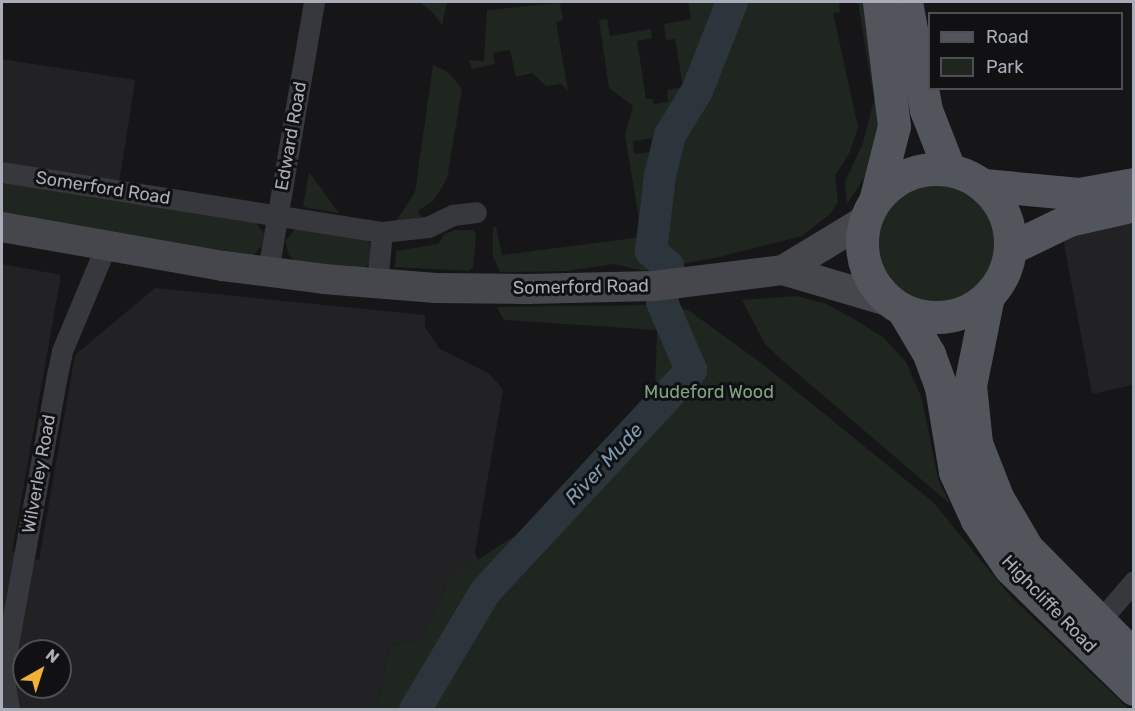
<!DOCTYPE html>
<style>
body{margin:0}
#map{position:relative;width:1135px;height:711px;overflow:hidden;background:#161618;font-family:Rubik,sans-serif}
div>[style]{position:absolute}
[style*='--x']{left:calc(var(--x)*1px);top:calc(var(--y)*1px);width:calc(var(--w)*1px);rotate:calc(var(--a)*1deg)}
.built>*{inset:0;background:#222225;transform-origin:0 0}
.green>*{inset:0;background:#1e261f}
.round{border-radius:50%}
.river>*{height:32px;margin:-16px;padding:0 16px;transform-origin:16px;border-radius:16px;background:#2c353c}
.minor>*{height:21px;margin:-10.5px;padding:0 10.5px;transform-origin:10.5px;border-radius:10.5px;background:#37383d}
.secondary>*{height:30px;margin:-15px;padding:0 15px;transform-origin:15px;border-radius:15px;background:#45474d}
.primary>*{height:33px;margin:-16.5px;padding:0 16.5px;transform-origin:16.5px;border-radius:16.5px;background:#53555c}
.primary>.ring{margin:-16.5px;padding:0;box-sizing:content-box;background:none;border:33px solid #53555c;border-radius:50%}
span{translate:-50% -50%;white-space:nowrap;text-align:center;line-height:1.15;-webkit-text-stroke:6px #111113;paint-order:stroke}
.street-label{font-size:18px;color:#a8adb8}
.park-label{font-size:18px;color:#7fa381}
.water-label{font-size:20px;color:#7f9bb3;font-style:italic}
.frame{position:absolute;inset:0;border:3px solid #a8adb8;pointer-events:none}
.legend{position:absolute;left:928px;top:12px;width:195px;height:78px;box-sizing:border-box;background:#111113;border:2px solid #4d4f55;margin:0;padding:8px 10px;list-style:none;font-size:18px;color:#a8adb8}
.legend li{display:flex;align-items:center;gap:12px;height:30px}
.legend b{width:30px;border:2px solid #4d4f55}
.north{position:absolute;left:12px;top:639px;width:60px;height:60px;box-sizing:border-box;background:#111113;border:2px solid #4d4f55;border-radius:50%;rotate:39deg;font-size:16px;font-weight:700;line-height:24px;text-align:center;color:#a8adb8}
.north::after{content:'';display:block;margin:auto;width:21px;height:27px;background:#f2b134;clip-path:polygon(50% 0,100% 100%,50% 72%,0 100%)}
</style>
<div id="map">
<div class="built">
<div style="left:2px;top:59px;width:135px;height:113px;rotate:9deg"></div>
<div style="clip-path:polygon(1133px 223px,1133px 385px,1092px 394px,1063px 238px)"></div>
<div style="clip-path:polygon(evenodd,2px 264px,61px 275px,12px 552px,39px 560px,75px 355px,155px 288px,425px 315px,425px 327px,440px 349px,490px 374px,503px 390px,475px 552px,478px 560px,450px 578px,420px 640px,390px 645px,377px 709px,2px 709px,2px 264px,24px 651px,60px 651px,60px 687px,24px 687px,24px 651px)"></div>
</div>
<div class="green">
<div style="clip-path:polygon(419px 2px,447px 2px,442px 25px,432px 12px)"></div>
<div style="clip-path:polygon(evenodd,688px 2px,839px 2px,840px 12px,833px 13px,858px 127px,850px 152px,835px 176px,838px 202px,830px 214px,802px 236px,719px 257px,644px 271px,613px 264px,567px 271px,500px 272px,493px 257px,493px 227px,496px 227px,502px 255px,642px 237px,625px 135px,633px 106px,609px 88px,599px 20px,607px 19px,610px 36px,651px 29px,652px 38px,637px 41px,646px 99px,652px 99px,654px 104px,668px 102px,667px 90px,683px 87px,675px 39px,666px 40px,664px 24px,691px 19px,688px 2px,670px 136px,667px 150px,634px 154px,633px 141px,670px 136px)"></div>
<div style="clip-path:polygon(858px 2px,871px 2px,886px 84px,868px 172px,847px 204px,845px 182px,863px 143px,874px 100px)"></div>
<div style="clip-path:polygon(560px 3px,563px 20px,556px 22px,568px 91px,561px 84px,546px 86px,532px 73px,516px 77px,510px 50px,493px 53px,495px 64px,472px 69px,469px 60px,484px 61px,487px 10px)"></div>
<div style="clip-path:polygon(433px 65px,448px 72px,462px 89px,447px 179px,433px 201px,418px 211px,423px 219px,395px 223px,415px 192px)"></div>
<div style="clip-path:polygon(309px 172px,339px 213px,303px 207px)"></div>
<div class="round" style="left:871px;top:178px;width:128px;height:128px"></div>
<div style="clip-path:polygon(2px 181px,253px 220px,264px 233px,262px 246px,250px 258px,2px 218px)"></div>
<div style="clip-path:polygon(296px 228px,365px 239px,370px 243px,370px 264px,361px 269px,296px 262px,289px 255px,285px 241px)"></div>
<div style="clip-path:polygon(455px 230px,473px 230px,476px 235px,473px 267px,469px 271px,395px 267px,396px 251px,438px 244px,445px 234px)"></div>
<div style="clip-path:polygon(797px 296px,826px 304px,856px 320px,884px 338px,906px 362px,922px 399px,938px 479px,950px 504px,783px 361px,765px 344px,742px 300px)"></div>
<div style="clip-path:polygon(652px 305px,688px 310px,760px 362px,933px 502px,1011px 597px,1129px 709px,377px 709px,390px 645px,420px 640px,450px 578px,519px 533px,587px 473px,655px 394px,657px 330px,504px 320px,497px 307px)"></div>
</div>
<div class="river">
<div style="--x:415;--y:710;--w:137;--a:-59.3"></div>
<div style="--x:485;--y:592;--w:303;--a:-47.1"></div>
<div style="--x:691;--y:370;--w:74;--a:-113.1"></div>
<div style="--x:662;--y:302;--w:36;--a:-81"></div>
<div style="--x:668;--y:266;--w:23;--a:-139"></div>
<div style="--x:651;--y:251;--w:76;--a:-83.2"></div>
<div style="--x:660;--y:176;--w:42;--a:-76.3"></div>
<div style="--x:670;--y:135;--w:52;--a:-58.5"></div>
<div style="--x:697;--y:91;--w:96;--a:-68.5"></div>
</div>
<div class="minor">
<div style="--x:2;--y:172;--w:385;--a:9"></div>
<div style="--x:382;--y:232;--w:46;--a:-6.2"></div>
<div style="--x:428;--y:227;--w:28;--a:-26"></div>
<div style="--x:453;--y:215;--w:23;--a:-7"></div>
<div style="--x:268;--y:271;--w:273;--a:-80.3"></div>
<div style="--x:377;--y:283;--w:51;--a:-84.4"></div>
<div style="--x:1098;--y:623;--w:55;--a:-49.4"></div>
<div style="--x:9;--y:710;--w:38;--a:-99"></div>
<div style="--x:3;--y:672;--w:297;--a:-79.7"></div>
<div style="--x:56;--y:380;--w:30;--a:-78"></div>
<div style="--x:62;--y:351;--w:114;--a:-67.3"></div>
</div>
<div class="secondary">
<div style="--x:2;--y:227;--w:224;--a:10"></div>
<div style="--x:223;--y:266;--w:102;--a:7.3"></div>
<div style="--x:324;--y:279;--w:112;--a:4.6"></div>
<div style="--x:436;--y:288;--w:91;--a:0.6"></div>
<div style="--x:527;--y:289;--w:127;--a:-1.4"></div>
<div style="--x:654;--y:286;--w:130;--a:-7.1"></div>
<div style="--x:783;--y:270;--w:95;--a:-31.2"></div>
<div style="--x:783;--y:270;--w:113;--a:16.5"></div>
</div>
<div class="primary">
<div style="--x:906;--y:2;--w:110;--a:79.5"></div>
<div style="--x:926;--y:110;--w:63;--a:68.7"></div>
<div class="ring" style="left:862px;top:169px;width:115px;height:115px"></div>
<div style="--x:984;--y:185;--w:95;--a:5.4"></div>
<div style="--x:1079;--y:194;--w:56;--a:-10.3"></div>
<div style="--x:876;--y:197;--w:73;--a:-75.8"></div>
<div style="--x:894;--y:126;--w:125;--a:-96.9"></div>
<div style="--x:1011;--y:248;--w:64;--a:-25.8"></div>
<div style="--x:1069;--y:220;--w:58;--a:-12.8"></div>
<div style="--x:988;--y:296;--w:91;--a:101.4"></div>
<div style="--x:970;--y:385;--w:58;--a:84.1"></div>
<div style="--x:976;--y:443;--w:58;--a:68.7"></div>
<div style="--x:997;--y:497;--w:59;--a:59.5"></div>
<div style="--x:1027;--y:548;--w:152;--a:45.3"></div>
<div style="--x:903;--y:310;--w:51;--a:59.4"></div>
<div style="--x:929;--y:354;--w:35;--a:70"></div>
<div style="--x:941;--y:387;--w:86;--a:80.6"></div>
<div style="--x:955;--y:472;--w:53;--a:65.4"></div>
<div style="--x:977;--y:520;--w:58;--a:55.5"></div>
<div style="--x:1010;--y:568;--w:173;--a:44.3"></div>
</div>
<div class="street-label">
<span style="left:291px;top:136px;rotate:-80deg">Edward Road</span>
<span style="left:103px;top:188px;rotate:9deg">Somerford Road</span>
<span style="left:581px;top:287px;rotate:-1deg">Somerford Road</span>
<span style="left:39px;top:474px;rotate:-80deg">Wilverley Road</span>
<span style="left:1049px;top:604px;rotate:46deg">Highcliffe Road</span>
</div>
<div class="park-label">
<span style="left:709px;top:392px">Mudeford Wood</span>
</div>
<div class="water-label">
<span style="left:604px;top:464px;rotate:-47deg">River Mude</span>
</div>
<div class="frame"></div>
<ul class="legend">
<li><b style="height:8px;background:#53555c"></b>Road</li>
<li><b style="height:16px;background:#1e261f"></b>Park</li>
</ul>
<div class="north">N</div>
</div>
